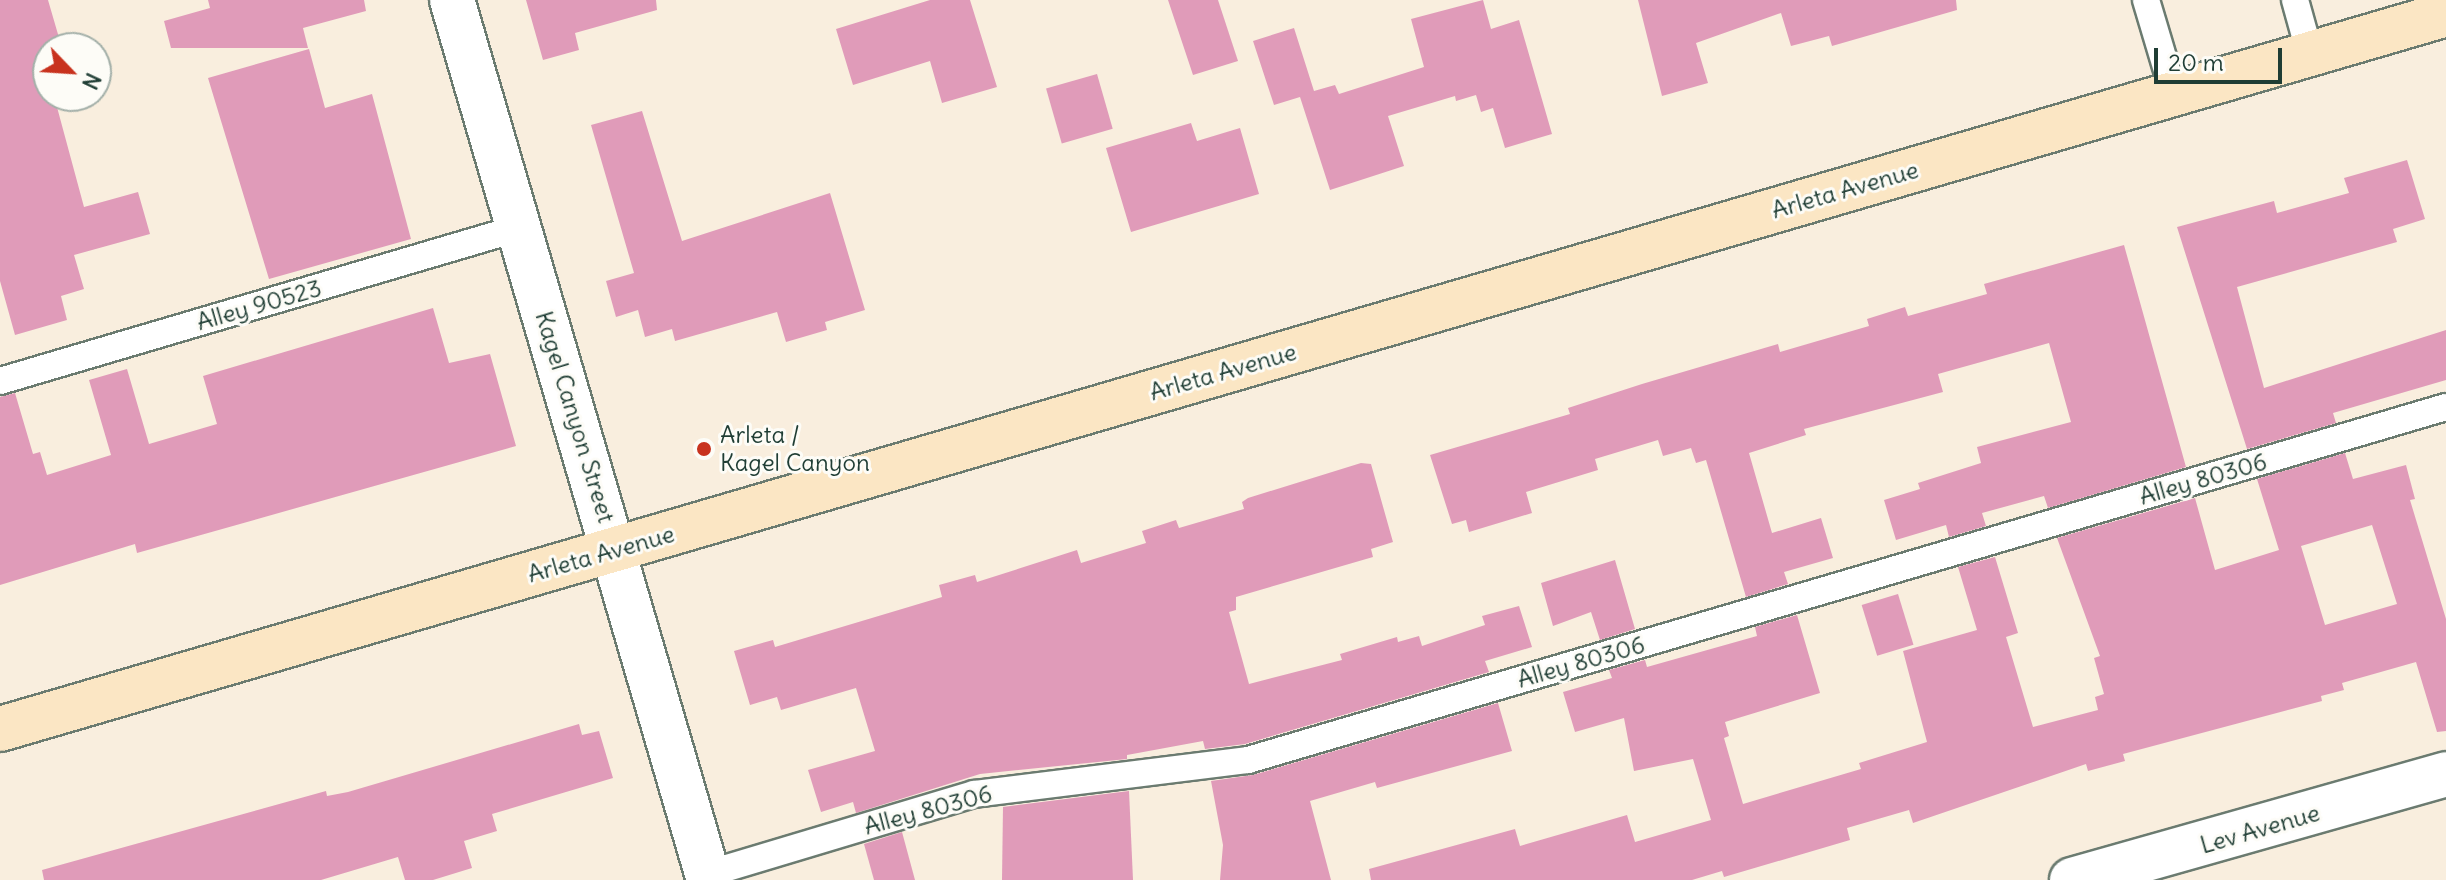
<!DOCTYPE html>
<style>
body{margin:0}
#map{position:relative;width:2446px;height:880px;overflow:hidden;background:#f9eede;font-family:Delius,sans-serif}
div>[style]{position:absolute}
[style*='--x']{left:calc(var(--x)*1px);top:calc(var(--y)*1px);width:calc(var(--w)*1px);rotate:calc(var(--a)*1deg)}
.building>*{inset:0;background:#e09bb9;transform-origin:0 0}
.roads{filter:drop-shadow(2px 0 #6b7b70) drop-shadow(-2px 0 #6b7b70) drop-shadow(0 2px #6b7b70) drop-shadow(0 -2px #6b7b70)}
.lane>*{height:26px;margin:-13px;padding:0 13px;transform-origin:13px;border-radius:13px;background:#fff}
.street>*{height:44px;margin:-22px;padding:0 22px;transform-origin:22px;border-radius:22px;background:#fff}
.secondary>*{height:44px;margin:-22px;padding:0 22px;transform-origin:22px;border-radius:22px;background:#fbe6c4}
.dots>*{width:22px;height:22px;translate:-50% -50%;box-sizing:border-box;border:4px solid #fdfcf7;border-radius:50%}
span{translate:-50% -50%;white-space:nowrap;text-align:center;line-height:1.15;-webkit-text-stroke:6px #fdfcf7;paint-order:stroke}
.street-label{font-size:24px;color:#1f3d34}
.poi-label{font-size:24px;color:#1f3d34}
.left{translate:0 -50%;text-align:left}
.north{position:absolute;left:32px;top:32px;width:80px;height:80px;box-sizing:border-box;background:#fdfcf7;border:2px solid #a4b0a9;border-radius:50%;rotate:115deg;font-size:22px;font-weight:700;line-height:32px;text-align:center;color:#1f3d34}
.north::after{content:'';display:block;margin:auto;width:28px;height:36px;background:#c8321e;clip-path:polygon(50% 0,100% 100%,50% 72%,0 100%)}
.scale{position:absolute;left:2154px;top:48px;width:128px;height:36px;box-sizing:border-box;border:4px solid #1f3d34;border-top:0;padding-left:10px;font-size:24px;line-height:28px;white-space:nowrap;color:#1f3d34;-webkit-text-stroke:6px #fdfcf7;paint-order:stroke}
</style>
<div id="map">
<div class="building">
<div style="clip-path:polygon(0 0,48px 0,62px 48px,40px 48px,48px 96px,54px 96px,84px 207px,138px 192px,150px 234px,74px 255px,84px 289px,61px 296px,67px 320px,15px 335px,0 281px)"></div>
<div style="clip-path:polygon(208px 0,364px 0,366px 11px,303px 28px,308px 48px,171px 48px,164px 21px,210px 8px)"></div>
<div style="clip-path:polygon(526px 0,656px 0,657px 10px,575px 33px,579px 50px,543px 60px)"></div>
<div style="clip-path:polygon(930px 0,970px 0,997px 87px,942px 103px,930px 61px,853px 85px,836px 29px)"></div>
<div style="clip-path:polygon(1168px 0,1218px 0,1238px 61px,1193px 75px)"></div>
<div style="clip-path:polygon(1483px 0,1491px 29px,1519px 20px,1552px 134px,1505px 148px,1493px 108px,1481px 112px,1476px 95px,1456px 101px,1455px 96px,1388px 116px,1404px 166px,1330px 190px,1300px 97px,1274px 105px,1253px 41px,1294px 28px,1314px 91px,1335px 85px,1339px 94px,1424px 67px,1411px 19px)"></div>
<div style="clip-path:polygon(1638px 0,1956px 0,1957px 10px,1832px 46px,1829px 36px,1791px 46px,1781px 13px,1696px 43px,1708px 83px,1662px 96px)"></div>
<div style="clip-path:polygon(309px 49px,325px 108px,372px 94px,411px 239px,269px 279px,208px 78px)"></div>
<div style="left:1097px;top:74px;width:57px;height:53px;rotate:74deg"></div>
<div style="clip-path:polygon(642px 111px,682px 241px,830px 193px,865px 310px,825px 322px,827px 330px,786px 342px,777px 312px,675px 341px,672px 329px,645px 337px,638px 310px,616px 317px,606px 281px,634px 273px,591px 125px)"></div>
<div style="clip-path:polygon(1191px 123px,1197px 141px,1240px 128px,1259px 194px,1131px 232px,1106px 148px)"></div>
<div style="clip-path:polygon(2407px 160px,2425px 219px,2393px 229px,2397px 242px,2237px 287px,2264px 388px,2446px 330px,2446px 380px,2333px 413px,2336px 423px,2247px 449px,2177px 227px,2274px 201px,2277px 213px,2349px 193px,2344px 178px)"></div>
<div style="clip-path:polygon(2124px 245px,2186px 467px,2048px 508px,2044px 496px,1982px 513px,1986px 526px,1949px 537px,1946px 525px,1896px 540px,1884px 500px,1920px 489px,1918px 483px,1981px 463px,1977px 447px,2071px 422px,2049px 343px,1938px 374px,1943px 392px,1804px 429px,1806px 435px,1749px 453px,1772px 533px,1821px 518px,1833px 558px,1784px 572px,1788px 584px,1746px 597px,1706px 460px,1696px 463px,1691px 448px,1663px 456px,1658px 440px,1595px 459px,1598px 470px,1526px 492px,1532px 513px,1469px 532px,1466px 520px,1452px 524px,1430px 455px,1570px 414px,1568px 408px,1642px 384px,1778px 344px,1780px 352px,1869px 326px,1867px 319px,1905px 307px,1908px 316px,1987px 294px,1984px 284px)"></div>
<div style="clip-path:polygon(433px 308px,449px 363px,490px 354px,516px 446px,137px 553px,135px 544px,0 585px,0 397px,15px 393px,33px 454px,40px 452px,47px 475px,111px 455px,89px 380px,127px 369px,149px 444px,217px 424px,203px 376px)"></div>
<div style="clip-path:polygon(evenodd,2345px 453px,2353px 479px,2406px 465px,2415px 499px,2410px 500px,2446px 619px,2446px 731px,2437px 732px,2416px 662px,2342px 683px,2344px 690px,2321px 696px,2322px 701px,2123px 754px,2125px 761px,2088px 771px,2086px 764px,1913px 823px,1909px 810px,1847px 828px,1850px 840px,1724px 877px,1722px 871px,1692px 880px,1371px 880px,1369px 869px,1515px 829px,1520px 846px,1627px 815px,1635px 842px,1711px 820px,1693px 759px,1634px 771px,1624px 718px,1575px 732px,1563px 692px,1612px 678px,1609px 670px,1645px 660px,1647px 667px,1757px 636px,1755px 627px,1797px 615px,1820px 693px,1725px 722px,1729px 736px,1724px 738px,1743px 804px,1861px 769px,1859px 763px,1927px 742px,1903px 651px,1977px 630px,1958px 567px,1995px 557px,2018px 633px,2006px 637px,2033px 727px,2098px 710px,2095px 697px,2104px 694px,2094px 658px,2100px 656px,2057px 538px,2195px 498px,2215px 570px,2279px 550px,2257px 479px,2345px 453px,2372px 525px,2397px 604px,2325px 625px,2301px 546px,2372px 525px)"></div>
<div style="clip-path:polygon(1361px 463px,1371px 464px,1393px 542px,1371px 549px,1373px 557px,1236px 597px,1236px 610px,1229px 612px,1249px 684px,1342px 660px,1340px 654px,1397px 637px,1398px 642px,1419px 636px,1422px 646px,1485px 625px,1482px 616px,1519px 606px,1532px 647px,1485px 661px,1489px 672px,1245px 744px,1205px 749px,1203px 741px,1127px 755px,1127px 759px,980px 774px,856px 813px,853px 802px,821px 812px,808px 770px,875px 751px,856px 688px,781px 710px,777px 697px,750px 705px,734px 651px,773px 640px,775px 647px,942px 597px,939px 585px,975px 575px,977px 582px,1077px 550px,1081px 563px,1146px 543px,1142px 531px,1176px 520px,1179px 528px,1244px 509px,1242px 502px,1248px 498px)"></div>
<div style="clip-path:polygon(1615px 560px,1635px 629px,1600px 640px,1591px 612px,1553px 626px,1541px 583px)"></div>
<div style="left:1898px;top:594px;width:53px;height:38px;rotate:73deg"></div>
<div style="clip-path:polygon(1498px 703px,1512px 751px,1377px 788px,1375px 782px,1310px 801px,1331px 880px,1220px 880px,1223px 845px,1211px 781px,1253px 775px)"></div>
<div style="clip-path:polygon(579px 724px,582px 735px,599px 731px,613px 778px,492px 814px,497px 831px,464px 841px,472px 868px,433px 880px,405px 880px,398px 857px,321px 880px,44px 880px,42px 870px,326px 791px,327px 796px,348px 792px)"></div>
<div style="clip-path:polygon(1129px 791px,1133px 880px,1002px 880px,1003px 807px)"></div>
<div style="clip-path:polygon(902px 832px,915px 880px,874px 880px,864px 844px)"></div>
</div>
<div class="roads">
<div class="lane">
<div style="--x:2146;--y:0;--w:98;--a:73.4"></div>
<div style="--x:2295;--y:0;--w:56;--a:74.5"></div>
<div style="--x:0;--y:381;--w:541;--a:-16.43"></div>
<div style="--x:707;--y:874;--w:279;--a:-16.7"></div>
<div style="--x:974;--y:794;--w:276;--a:-7.1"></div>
<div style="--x:1248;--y:760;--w:1249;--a:-16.42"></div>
</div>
<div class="street">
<div style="--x:452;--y:0;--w:917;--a:73.72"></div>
<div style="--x:2072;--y:880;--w:389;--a:-15.8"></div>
</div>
<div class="secondary">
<div style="--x:0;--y:729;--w:2548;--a:-16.29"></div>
</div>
</div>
<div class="dots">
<div style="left:704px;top:449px;background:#c8321e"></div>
</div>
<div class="street-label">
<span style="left:1845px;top:190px;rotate:-16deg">Arleta Avenue</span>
<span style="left:259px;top:305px;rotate:-16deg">Alley 90523</span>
<span style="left:1223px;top:372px;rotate:-16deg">Arleta Avenue</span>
<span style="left:575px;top:417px;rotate:73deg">Kagel Canyon Street</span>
<span style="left:2203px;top:479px;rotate:-16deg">Alley 80306</span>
<span style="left:601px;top:554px;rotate:-16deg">Arleta Avenue</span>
<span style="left:1581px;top:662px;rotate:-16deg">Alley 80306</span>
<span style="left:928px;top:810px;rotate:-15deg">Alley 80306</span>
<span style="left:2260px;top:829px;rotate:-16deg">Lev Avenue</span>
</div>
<div class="poi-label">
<span class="left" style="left:720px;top:449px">Arleta /<br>Kagel Canyon</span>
</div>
<div class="north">N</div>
<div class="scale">20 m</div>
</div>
